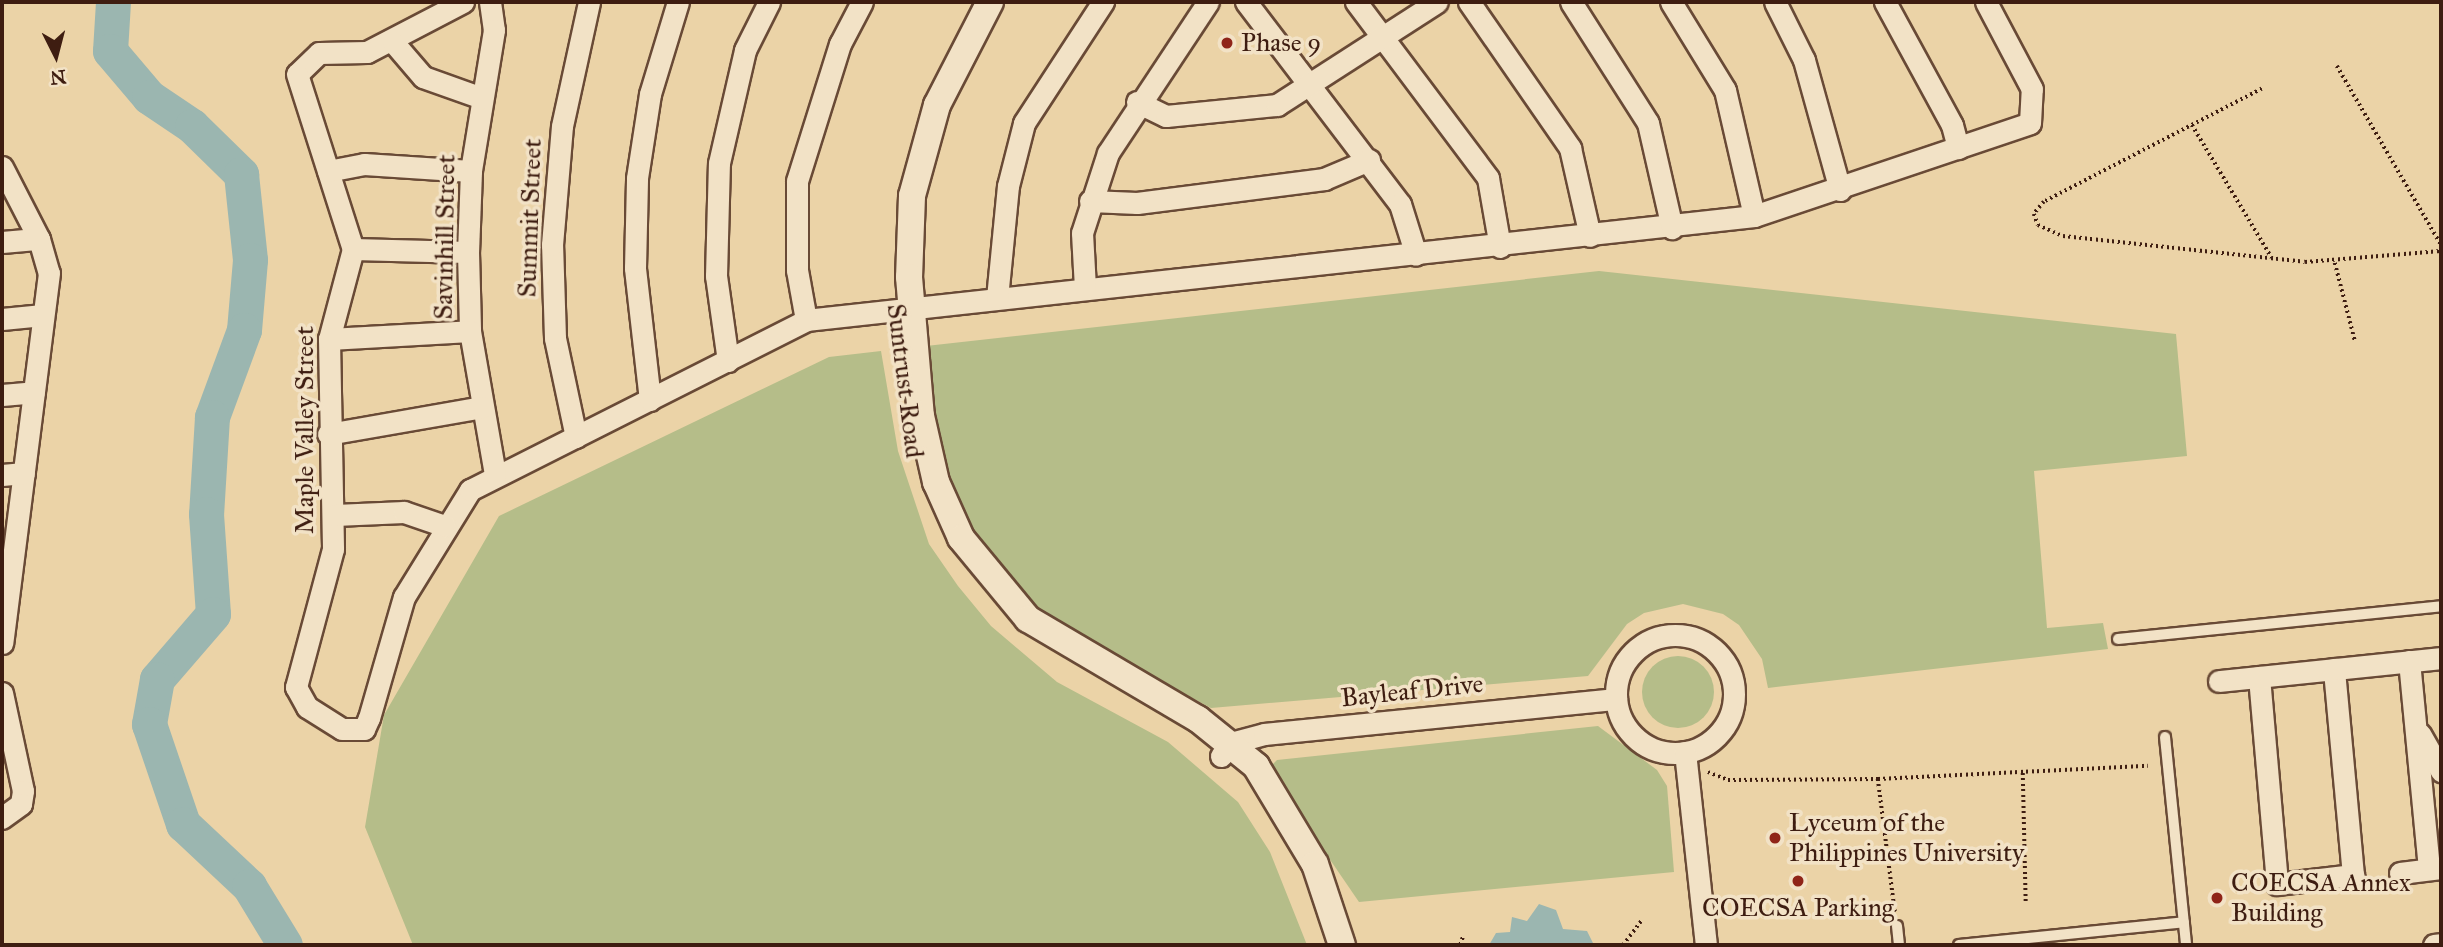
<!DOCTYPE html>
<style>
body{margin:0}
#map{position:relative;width:2443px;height:947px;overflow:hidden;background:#ebd3a7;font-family:"IM FELL Great Primer",serif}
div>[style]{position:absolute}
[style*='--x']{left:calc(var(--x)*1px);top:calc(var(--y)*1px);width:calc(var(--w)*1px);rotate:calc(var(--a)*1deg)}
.green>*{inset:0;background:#b5bd89}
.round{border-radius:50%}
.water>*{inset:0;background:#9bb6b0}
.river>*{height:35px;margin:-17.5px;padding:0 17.5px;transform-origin:17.5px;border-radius:17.5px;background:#9bb6b0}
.path>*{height:3.5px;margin-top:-1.75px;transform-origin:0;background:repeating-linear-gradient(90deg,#3e1d11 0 2px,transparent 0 5.5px)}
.roads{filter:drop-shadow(2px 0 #694a36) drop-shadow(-2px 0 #694a36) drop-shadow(0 2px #694a36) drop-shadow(0 -2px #694a36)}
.service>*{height:10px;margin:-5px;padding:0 5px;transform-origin:5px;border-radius:5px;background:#f2e2c6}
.minor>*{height:21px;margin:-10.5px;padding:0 10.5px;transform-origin:10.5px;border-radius:10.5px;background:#f2e2c6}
.minor>.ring{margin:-10.5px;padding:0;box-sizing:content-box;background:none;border:21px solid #f2e2c6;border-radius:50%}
.tertiary>*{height:26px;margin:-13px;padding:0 13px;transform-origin:13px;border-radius:13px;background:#f2e2c6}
.dots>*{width:19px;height:19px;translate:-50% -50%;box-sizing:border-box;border:4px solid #f2e2c6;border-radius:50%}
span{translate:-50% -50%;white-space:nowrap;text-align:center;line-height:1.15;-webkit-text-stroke:7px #f2e2c6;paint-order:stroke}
.poi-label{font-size:26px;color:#3e1d11}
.left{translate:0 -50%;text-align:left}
.street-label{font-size:26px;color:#3e1d11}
.frame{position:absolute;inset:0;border:4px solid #3e1d11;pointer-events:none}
.north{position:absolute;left:21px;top:21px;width:70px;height:70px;-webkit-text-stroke:5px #f2e2c6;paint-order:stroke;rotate:174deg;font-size:19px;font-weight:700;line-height:28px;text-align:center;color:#3e1d11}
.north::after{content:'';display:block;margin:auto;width:24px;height:32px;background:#3e1d11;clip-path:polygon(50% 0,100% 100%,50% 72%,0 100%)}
</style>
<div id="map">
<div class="green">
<div style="clip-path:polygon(1599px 271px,2176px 334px,2187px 456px,2034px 471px,2047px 628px,2103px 623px,2108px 649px,1768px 688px,1762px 659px,1739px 625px,1723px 614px,1683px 604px,1644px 613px,1627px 624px,1588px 676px,1211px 708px,1054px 625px,1019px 595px,965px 522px,941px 456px,926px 346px)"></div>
<div style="clip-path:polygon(881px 351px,898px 451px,929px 544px,958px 586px,991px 626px,1057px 682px,1168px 742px,1238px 802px,1270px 852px,1307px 945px,413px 945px,365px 827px,384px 715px,499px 516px,829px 357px)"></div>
<div class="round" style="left:1642px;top:656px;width:72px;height:72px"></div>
<div style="clip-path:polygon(1598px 726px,1657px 770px,1667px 786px,1674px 872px,1359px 902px,1268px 769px,1277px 760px)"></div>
</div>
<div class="water">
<div style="clip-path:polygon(1539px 904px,1556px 910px,1563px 929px,1587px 931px,1594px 945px,1489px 945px,1496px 933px,1510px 932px,1512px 917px,1527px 921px)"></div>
</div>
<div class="river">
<div style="--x:113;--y:2;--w:49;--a:93.5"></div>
<div style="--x:110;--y:51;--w:60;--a:49.7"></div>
<div style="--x:149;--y:97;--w:52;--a:34"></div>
<div style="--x:192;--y:126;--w:69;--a:44.4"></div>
<div style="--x:241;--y:174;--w:86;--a:84"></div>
<div style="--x:250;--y:260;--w:70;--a:94.9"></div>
<div style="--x:244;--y:330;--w:93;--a:110.2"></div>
<div style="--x:212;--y:417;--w:97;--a:93.5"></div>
<div style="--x:206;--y:514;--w:100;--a:86"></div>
<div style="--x:213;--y:614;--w:86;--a:130.7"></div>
<div style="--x:157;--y:679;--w:46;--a:100.1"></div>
<div style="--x:149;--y:724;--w:106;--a:71.2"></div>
<div style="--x:183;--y:824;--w:91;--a:43.2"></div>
<div style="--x:249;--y:886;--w:69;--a:58.6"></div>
</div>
<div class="path">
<div style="--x:2337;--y:66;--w:207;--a:59.8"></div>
<div style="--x:2262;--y:89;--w:246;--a:152.6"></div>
<div style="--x:2044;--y:202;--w:16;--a:130"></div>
<div style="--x:2034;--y:214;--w:12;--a:70"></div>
<div style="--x:2038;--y:225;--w:27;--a:24"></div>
<div style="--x:2063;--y:236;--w:243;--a:6.1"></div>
<div style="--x:2305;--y:262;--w:136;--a:-4.6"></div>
<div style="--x:2192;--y:125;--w:155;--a:59"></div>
<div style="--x:2335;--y:263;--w:81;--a:75.6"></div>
<div style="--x:1708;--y:772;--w:22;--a:22"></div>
<div style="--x:1728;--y:780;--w:150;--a:-0.4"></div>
<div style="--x:1878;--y:779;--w:270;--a:-2.8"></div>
<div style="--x:2023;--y:773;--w:132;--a:88.7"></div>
<div style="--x:1878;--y:779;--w:134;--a:82.7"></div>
<div style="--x:1460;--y:945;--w:9;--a:-72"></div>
<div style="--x:1623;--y:945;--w:31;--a:-53"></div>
</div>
<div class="roads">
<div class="service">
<div style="--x:2118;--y:639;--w:325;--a:-5.8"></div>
<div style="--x:2165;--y:737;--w:209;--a:84.2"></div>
<div style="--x:1897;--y:926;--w:19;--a:84"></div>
<div style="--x:1959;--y:945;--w:226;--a:-5.8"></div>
</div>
<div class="minor">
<div style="--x:463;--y:2;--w:108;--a:152.5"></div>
<div style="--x:367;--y:52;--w:48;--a:178.8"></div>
<div style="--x:319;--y:53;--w:30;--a:136"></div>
<div style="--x:297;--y:74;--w:184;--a:72.3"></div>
<div style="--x:353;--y:249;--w:93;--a:104.9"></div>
<div style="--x:329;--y:339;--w:210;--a:88.9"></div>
<div style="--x:333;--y:549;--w:143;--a:105"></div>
<div style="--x:296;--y:687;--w:23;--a:61"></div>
<div style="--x:307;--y:707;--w:41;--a:32.2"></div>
<div style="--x:342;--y:729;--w:22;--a:0"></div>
<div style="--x:364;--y:729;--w:12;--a:-66"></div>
<div style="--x:369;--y:718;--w:126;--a:-73.9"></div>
<div style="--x:404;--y:597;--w:126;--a:-58.3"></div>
<div style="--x:470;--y:490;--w:377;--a:-26.8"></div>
<div style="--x:806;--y:320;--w:954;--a:-6.26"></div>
<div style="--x:1754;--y:216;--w:291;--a:-18.6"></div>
<div style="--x:2030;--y:123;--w:34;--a:-87"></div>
<div style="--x:2032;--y:89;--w:98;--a:-117.9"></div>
<div style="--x:490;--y:2;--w:28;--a:82"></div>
<div style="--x:494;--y:30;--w:143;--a:99.3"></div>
<div style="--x:471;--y:171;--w:81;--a:92.1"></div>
<div style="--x:468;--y:252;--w:79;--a:88.5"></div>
<div style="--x:470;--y:331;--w:145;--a:80.1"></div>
<div style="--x:1246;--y:2;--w:254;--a:52.7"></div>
<div style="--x:1400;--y:204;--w:53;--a:72.6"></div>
<div style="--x:1356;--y:2;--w:220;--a:53.1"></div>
<div style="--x:1488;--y:178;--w:70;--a:80.1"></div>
<div style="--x:1469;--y:2;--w:178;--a:55.3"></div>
<div style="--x:1570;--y:148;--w:90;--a:77.2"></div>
<div style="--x:1571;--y:2;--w:143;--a:57.5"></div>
<div style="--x:1648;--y:123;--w:108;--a:77.1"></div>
<div style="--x:1671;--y:2;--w:103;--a:58.5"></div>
<div style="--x:1725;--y:90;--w:129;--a:77"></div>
<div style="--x:1775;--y:2;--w:65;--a:63.4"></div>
<div style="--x:1804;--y:60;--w:135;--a:74.5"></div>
<div style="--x:1885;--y:2;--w:140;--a:61.4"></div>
<div style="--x:1952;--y:125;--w:24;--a:75"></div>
<div style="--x:393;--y:42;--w:46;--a:49.4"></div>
<div style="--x:423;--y:77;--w:63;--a:19.6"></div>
<div style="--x:1137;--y:102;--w:32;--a:26"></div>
<div style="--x:1166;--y:116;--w:112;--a:-5.7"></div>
<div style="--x:1277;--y:105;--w:190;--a:-32.8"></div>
<div style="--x:2;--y:167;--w:81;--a:62.8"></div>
<div style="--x:39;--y:239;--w:35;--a:74"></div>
<div style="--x:49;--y:273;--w:373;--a:97.2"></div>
<div style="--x:328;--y:171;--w:37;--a:-11"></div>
<div style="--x:364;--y:164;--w:107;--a:3.7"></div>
<div style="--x:1090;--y:201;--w:47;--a:2.4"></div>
<div style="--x:1137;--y:203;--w:189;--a:-7.3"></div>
<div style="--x:1324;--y:179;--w:49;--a:-22.9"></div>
<div style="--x:2;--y:242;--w:37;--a:-5"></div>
<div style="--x:353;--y:249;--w:115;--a:1.5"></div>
<div style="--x:1085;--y:288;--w:55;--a:-93.1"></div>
<div style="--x:1082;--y:233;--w:84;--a:-72"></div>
<div style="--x:1108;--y:153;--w:181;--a:-56.5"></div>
<div style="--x:997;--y:298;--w:113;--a:-84.4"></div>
<div style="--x:1008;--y:186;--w:65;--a:-75.7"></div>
<div style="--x:1024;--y:123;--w:145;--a:-56.9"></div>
<div style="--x:2;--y:319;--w:41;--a:-5.6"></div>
<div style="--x:806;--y:320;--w:51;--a:-100.2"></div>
<div style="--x:797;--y:270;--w:89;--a:-90"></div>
<div style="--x:797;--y:181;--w:144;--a:-72.6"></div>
<div style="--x:840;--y:44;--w:47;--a:-62.4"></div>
<div style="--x:329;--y:339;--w:141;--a:-3.2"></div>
<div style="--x:728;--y:361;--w:86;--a:-98"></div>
<div style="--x:716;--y:276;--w:113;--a:-88.5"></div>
<div style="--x:719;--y:163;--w:116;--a:-77"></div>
<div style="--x:745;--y:50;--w:54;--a:-63.4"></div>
<div style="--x:2;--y:395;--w:32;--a:-5"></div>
<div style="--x:650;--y:400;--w:133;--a:-96.5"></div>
<div style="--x:635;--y:268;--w:90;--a:-88.7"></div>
<div style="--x:637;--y:178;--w:85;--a:-81.2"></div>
<div style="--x:650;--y:94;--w:96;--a:-73.1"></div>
<div style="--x:328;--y:434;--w:156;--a:-9.9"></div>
<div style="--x:576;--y:437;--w:101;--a:-102"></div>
<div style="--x:555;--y:338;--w:93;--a:-91.8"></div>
<div style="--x:552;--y:245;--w:119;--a:-85.2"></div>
<div style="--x:562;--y:126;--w:127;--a:-77.7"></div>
<div style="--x:2;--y:475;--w:22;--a:-5"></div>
<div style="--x:335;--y:515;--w:69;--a:-2.5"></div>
<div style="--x:404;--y:512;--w:43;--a:18.9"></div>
<div class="ring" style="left:1616px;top:635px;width:97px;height:97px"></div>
<div style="--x:2409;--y:661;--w:209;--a:84.5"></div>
<div style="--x:2259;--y:677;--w:208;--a:85"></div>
<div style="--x:2277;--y:884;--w:77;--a:-6.8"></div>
<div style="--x:2353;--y:875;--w:207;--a:-95.3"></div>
<div style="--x:2219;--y:681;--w:223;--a:-5.9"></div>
<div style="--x:2;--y:693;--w:100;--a:77.9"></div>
<div style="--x:23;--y:791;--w:13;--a:99"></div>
<div style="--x:21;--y:804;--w:24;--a:144"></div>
<div style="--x:2420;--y:734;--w:43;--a:60.4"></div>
<div style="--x:1685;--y:752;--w:194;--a:83.8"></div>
<div style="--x:1221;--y:756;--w:16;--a:-52"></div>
<div style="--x:1231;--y:743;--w:34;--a:-15"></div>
<div style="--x:1264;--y:734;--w:354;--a:-5.7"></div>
<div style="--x:2400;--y:873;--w:41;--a:-7"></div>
<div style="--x:2434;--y:945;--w:7;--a:-8"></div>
</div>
<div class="tertiary">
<div style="--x:990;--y:2;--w:116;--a:117.2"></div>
<div style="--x:937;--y:105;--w:94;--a:105.4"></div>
<div style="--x:912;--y:196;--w:81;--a:92.1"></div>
<div style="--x:909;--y:277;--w:140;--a:85.1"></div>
<div style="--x:921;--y:416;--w:68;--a:77.2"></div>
<div style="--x:936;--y:482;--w:61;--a:65.9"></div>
<div style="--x:961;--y:538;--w:105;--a:50.4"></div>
<div style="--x:1028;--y:619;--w:197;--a:30.5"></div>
<div style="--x:1198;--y:719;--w:75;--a:39"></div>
<div style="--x:1256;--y:766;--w:114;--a:59"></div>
<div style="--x:1315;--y:864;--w:85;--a:71.6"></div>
</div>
</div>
<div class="dots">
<div style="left:1227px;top:43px;background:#8f2418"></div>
<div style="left:1775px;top:838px;background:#8f2418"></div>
<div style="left:1798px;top:881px;background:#8f2418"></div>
<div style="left:2217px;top:898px;background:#8f2418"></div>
</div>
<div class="poi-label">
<span class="left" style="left:1241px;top:43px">Phase 9</span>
<span class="left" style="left:1789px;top:838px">Lyceum of the<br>Philippines University</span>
<span class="left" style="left:2231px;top:898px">COECSA Annex<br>Building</span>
<span style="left:1798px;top:908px">COECSA Parking</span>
</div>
<div class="street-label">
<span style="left:530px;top:218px;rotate:-88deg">Summit Street</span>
<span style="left:445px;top:237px;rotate:-89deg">Savinhill Street</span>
<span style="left:905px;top:381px;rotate:83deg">Suntrust Road</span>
<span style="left:305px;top:430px;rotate:-90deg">Maple Valley Street</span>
<span style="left:1412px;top:691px;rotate:-6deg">Bayleaf Drive</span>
</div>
<div class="frame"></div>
<div class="north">N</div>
</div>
